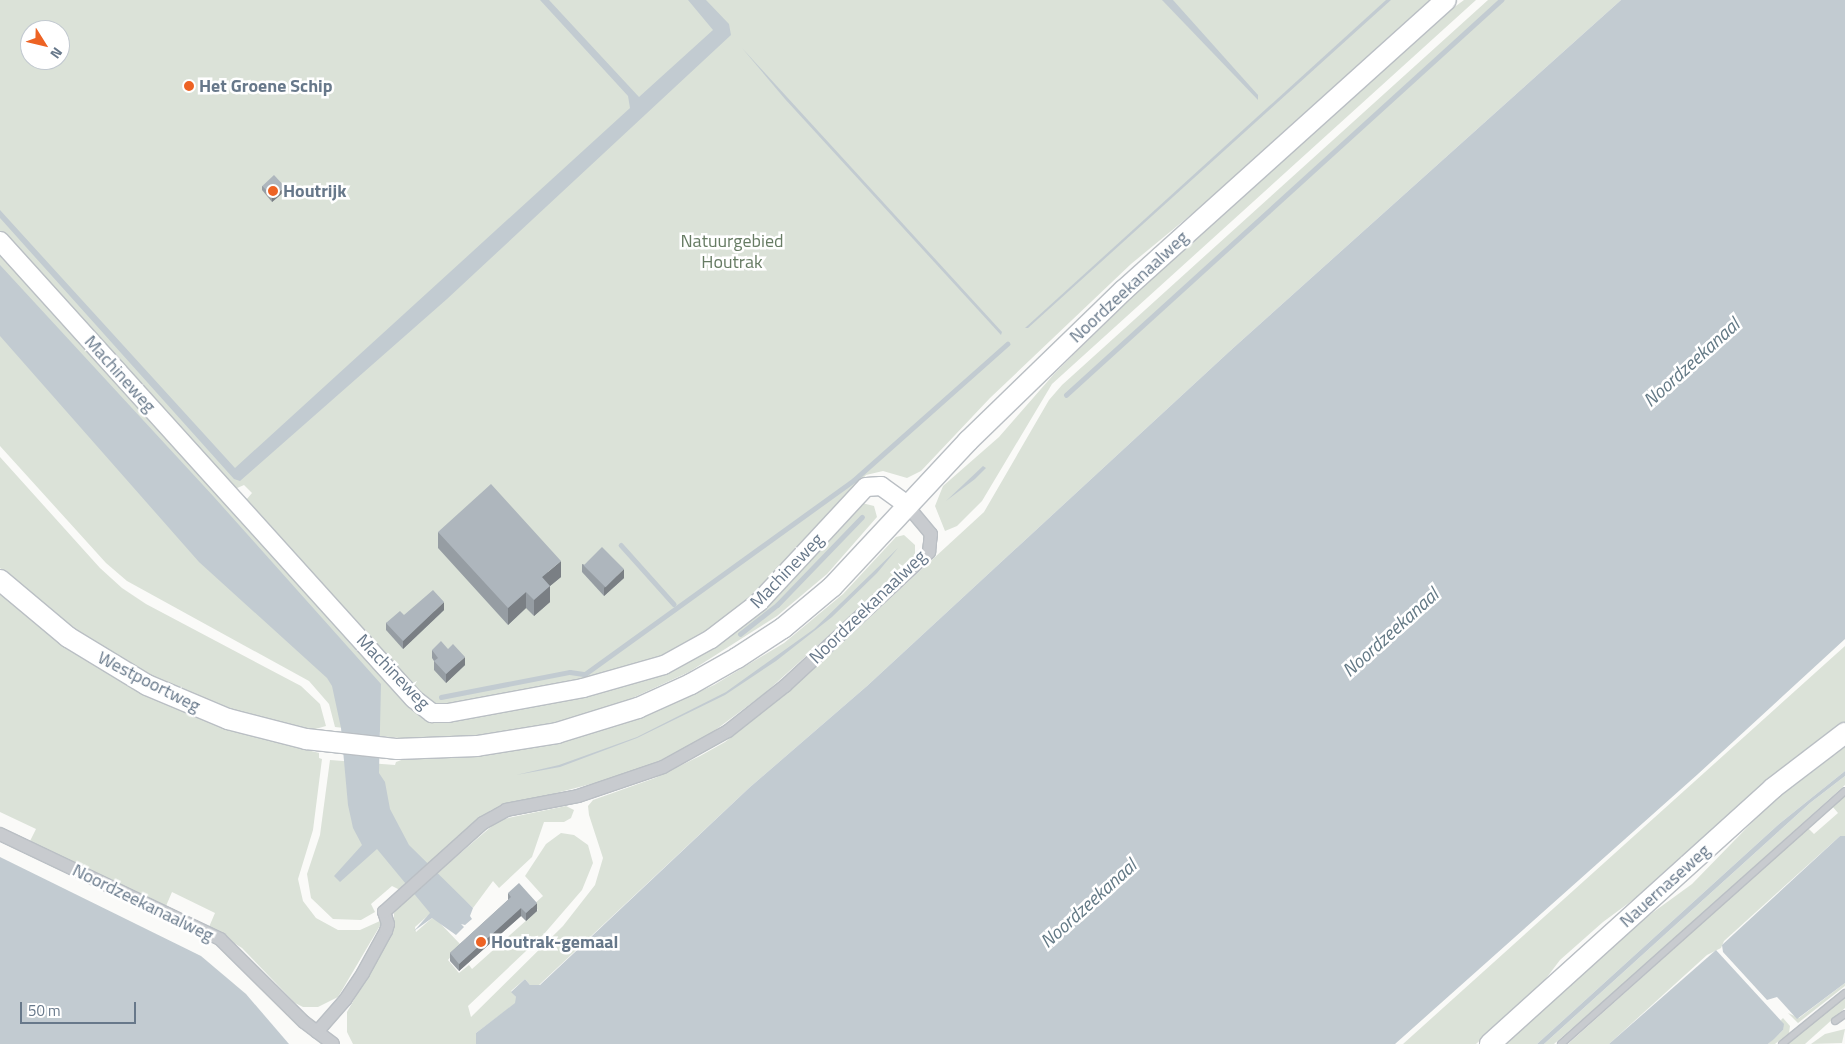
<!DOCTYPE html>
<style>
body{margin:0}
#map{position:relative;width:1845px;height:1044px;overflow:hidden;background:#fafaf8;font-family:"Titillium Web",sans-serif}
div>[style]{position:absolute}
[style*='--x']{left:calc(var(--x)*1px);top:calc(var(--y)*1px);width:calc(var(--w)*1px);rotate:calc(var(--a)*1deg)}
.green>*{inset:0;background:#dbe2d8}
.water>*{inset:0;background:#c2cbd1}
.stream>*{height:4.5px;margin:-2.25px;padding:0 2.25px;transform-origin:2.25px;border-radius:2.25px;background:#c2cbd1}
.roads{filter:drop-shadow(1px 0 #babfc4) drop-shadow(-1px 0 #babfc4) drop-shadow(0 1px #babfc4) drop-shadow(0 -1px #babfc4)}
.lane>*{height:6px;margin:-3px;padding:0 3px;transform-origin:3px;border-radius:3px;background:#c8cbcf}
.street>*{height:12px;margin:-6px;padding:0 6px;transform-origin:6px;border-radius:6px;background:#c8cbcf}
.secondary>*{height:18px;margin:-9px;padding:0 9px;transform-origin:9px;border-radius:9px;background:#fff}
.primary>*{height:20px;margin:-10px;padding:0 10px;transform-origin:10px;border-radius:10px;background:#fff}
.wall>*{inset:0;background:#969da3}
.shaded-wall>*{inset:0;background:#7a7f84}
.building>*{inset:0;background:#aeb6bd;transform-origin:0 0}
.dots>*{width:14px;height:14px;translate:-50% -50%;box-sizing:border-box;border:2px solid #fff;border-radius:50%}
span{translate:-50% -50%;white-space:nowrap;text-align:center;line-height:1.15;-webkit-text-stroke:5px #fff;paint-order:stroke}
.poi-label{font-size:18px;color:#67788a;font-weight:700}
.left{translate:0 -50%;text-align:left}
.park-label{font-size:18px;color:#667b63}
.street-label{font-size:18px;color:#67788a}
.water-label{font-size:19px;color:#637985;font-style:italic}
.north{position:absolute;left:20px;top:20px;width:50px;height:50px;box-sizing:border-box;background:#fff;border:1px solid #c2c9d0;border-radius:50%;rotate:126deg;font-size:14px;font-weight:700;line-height:20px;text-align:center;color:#67788a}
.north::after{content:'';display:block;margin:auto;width:18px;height:22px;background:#ed6324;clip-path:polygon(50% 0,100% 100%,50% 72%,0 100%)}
.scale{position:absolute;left:20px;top:1002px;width:116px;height:22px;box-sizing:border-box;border:2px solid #67788a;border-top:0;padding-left:6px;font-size:15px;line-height:18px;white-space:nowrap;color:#67788a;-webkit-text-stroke:4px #fff;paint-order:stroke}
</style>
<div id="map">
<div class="green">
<div style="clip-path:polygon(evenodd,0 0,1433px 0,1210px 199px,1131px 264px,990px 398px,921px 471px,907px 478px,883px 471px,866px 475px,811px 539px,735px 613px,673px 655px,583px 682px,437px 706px,427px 702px,246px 500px,252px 493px,244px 485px,235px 489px,0 231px,0 0,30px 30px,60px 30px,60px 60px,30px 60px,30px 30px)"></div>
<div style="clip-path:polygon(1464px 0,1476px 0,1052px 384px,982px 501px,957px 526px,945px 531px,935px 506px,943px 486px,999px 437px,1054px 374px,1140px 289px,1441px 17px)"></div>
<div style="clip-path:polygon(1488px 0,1621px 0,1231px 350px,867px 686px,749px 788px,539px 985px,530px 985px,525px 979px,511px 991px,516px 997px,516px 1003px,476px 1033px,476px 1044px,353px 1044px,347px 1032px,347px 1012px,394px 930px,394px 913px,398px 908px,415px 893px,431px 913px,415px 927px,416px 932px,432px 918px,436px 919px,461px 945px,448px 960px,459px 973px,469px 965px,472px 969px,538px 910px,533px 905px,543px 896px,525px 876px,546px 844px,561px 833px,574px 835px,588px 845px,593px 863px,582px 890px,544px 934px,468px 1006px,471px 1017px,563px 926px,595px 885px,603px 858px,589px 815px,588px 806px,593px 800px,655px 778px,700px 756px,725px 742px,786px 694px,984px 512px,1049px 400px,1062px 385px)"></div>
<div style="clip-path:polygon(0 250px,428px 721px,631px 684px,667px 672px,862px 503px,874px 506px,877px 517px,827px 574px,777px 616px,689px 672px,615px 706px,557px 723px,474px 737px,408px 739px,380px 736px,380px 732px,335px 727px,329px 704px,309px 681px,127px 581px,106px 563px,0 446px)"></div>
<div style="clip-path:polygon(0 457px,100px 568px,122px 588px,146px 604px,301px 686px,320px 704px,326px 726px,312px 730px,289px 726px,242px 713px,160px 683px,91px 643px,10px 579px,0 568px)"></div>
<div style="clip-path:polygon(904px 535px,915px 545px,915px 555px,908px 564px,765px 693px,710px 734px,659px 761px,618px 777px,491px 810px,400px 890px,392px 886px,371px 904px,375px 912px,361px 920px,333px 919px,311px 898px,307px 874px,320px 835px,330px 760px,395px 765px,396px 762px,404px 759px,500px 753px,555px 743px,641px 718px,714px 685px,784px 643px,843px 594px,896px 537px)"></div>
<div style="clip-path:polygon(0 592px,62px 642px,164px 703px,244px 733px,319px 753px,319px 758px,322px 759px,313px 830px,298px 879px,303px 901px,316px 918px,338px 930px,360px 930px,380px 921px,381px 924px,338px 997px,318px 1007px,303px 1007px,295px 1003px,242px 948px,209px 927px,215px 913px,172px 892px,166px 906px,29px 843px,36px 829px,0 812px)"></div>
<div style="clip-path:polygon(1845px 646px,1845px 725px,1645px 891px,1603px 922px,1560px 960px,1541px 985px,1476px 1044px,1403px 1044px)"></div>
<div style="clip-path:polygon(1845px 747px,1845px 771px,1779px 824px,1537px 1044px,1504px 1044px,1637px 924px,1692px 884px,1770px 804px)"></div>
<div style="clip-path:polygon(1845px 776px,1845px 785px,1638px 971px,1554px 1044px,1544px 1044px,1810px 803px)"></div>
<div style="clip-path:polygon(1845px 795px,1845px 836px,1840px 836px,1724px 941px,1721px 948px,1707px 955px,1609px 1044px,1568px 1044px,1808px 828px,1814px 834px,1838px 813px,1832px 806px)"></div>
<div style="clip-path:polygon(566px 806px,574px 810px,571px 818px,564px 822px,544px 822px,532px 857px,499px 888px,493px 881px,473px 908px,436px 874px,499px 820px)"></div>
<div style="clip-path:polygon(1845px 983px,1845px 986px,1798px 1023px,1788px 1013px,1799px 1018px)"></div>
<div style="clip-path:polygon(1845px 997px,1845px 1008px,1805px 1044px,1788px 1044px)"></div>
<div style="clip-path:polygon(1783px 1018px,1790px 1026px,1789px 1033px,1775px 1044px,1768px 1044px,1783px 1030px,1781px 1020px)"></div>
<div style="clip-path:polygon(1845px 1029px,1842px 1043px,1811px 1044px,1825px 1034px)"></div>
</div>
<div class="water">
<div style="clip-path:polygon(540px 0,549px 0,639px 97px,713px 30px,688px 0,706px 0,729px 24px,731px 35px,447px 299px,240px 481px,234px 479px,0 218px,0 210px,235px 468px,630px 108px,628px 96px)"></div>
<div style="clip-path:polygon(1162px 0,1173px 0,1258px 95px,1258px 100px)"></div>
<div style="clip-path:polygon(1386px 0,1391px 0,1028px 328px,1025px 328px)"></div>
<div style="clip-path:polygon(1621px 0,1845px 0,1845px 639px,1698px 774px,1395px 1044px,476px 1044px,476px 1033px,515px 1003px,516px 997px,511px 992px,525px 979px,530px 985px,540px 985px,749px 788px,867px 686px,1231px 350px)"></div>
<div style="clip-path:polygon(742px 48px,1002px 332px,1001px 335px,785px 99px)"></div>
<div style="clip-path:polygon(0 265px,214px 497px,381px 684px,379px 773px,385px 782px,390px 809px,409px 845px,473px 908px,470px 916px,472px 919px,465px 925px,461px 924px,464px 927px,456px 935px,432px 918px,414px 931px,430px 913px,377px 849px,340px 882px,334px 876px,362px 845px,353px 828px,348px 805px,341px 728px,332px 686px,327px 678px,199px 562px,0 336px)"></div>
<div style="clip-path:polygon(983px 466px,986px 468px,975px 479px,946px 501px)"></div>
<div style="clip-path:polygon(898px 548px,877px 573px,832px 617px,776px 661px,725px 695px,637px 738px,560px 767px,516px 775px,559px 765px,637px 737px,726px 692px,814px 629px)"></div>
<div style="clip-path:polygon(1845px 771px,1845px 776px,1810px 803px,1544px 1044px,1537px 1044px,1779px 824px)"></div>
<div style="clip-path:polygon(1840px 836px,1845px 836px,1845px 983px,1797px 1019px,1777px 997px,1767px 1000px,1723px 952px,1722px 945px)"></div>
<div style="clip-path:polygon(0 857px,201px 956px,246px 994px,289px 1044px,0 1044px)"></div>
<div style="clip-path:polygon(1716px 950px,1784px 1024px,1783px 1030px,1774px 1039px,1768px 1044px,1609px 1044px)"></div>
</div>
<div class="stream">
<div style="--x:1066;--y:395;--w:588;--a:-42.24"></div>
<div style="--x:621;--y:545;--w:79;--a:48.1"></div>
<div style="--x:740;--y:634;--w:47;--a:-38.1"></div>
<div style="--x:777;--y:605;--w:122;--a:-46"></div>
<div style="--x:441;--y:697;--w:131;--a:-11"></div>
<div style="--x:570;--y:672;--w:15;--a:8"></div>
<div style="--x:585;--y:674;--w:332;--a:-35.8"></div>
<div style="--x:854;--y:480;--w:205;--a:-41.6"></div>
</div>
<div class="roads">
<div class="lane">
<div style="--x:1835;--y:1021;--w:12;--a:-35"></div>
<div style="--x:1561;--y:1044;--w:380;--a:-41.7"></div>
<div style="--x:1782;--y:1044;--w:81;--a:-39"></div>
</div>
<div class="street">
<div style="--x:0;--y:834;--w:244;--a:25.5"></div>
<div style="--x:220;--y:939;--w:118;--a:44.7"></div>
<div style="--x:304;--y:1022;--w:36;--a:37"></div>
<div style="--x:317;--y:1032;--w:43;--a:-48.8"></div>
<div style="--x:345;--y:1000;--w:32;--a:-56"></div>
<div style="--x:363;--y:973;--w:48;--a:-61.3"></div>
<div style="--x:386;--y:931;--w:7;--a:-74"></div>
<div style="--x:388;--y:924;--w:13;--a:-108"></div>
<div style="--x:384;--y:912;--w:133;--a:-42"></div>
<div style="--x:483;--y:823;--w:26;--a:-29"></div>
<div style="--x:506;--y:810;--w:73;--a:-11"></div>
<div style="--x:578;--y:796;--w:90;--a:-18.8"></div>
<div style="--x:663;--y:767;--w:74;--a:-29"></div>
<div style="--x:728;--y:731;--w:73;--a:-38.3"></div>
<div style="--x:785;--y:686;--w:197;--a:-42.9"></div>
<div style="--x:929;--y:552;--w:18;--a:-84"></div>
<div style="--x:931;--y:534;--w:38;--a:-130"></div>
</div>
<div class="secondary">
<div style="--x:0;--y:241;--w:617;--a:47.89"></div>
<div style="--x:414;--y:699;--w:23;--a:38"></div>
<div style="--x:432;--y:713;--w:16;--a:0"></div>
<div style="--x:448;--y:713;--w:137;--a:-10.5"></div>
<div style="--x:583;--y:688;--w:84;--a:-15.9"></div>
<div style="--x:664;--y:665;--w:54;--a:-29"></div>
<div style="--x:711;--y:639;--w:61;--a:-37.6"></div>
<div style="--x:759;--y:602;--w:157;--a:-47.1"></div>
<div style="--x:866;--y:487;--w:15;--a:-4"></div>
<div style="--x:881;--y:486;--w:32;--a:36"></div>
</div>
<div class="primary">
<div style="--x:0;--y:580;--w:89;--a:40"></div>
<div style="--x:68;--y:637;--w:92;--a:31.3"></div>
<div style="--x:147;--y:685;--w:88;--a:22.8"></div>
<div style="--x:228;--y:719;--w:81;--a:14.4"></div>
<div style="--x:306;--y:739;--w:92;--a:6.3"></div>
<div style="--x:397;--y:749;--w:80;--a:-2.1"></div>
<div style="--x:477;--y:746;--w:81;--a:-9.2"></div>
<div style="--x:557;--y:733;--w:85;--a:-17.2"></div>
<div style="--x:638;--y:708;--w:58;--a:-24.4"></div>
<div style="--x:691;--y:684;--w:53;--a:-29.5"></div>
<div style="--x:737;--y:658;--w:55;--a:-33.1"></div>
<div style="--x:783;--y:628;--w:64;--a:-39.9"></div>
<div style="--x:832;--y:587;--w:200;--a:-47"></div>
<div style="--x:968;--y:441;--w:217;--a:-44.1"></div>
<div style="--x:1124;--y:290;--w:433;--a:-42"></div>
<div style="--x:1490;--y:1044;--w:382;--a:-42.1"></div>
<div style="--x:1773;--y:788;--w:91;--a:-37.4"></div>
</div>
</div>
<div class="wall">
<div style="clip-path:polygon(262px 186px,285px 191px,272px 202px,262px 190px)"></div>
<div style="clip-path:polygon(438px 532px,561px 577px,550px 586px,550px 602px,534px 616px,526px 608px,508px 625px,438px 548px)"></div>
<div style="clip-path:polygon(582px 564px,624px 578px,604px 596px,582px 572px)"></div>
<div style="clip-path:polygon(444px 610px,403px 649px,386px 630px,386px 623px,404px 615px)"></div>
<div style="clip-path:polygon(432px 650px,465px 665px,446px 683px,434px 670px,434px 661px,432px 658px)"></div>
<div style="clip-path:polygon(508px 893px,537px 911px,526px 921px,521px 916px,459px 971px,450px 961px,450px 953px,508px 900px)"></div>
</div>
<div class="shaded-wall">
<div style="clip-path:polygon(285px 187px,285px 191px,272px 202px,272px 198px)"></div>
<div style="clip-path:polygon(561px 561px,561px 577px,550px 586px,550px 602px,534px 616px,534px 600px,542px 577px)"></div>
<div style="clip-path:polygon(624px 569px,624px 578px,604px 596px,604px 588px)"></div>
<div style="clip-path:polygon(526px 592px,526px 608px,508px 625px,508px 608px)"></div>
<div style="clip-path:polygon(444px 602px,444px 610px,403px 649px,403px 641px)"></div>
<div style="clip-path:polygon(465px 657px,465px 665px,446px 683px,446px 674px)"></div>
<div style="clip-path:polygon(537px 903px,537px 911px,526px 921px,526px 913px)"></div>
<div style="clip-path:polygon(521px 908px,521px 916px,459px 971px,459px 964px)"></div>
</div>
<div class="building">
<div style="left:274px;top:175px;width:16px;height:16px;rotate:47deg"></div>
<div style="clip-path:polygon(491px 484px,561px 561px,542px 577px,550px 586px,534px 600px,526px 592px,508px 608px,438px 532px)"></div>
<div style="left:602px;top:547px;width:31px;height:26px;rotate:45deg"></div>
<div style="clip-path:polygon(433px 590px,444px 602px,403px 641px,386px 623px,400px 611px,404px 615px)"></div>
<div style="clip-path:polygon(441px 641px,448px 649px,453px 644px,465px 657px,446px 674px,434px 661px,438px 658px,432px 650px)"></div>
<div style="clip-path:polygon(519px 883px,537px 903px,526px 913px,521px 908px,459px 964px,450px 953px,511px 897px,508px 893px)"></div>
</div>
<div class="dots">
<div style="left:189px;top:86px;background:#ed6324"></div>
<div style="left:273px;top:191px;background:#ed6324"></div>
<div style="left:481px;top:942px;background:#ed6324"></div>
</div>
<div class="poi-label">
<span class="left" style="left:199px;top:86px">Het Groene Schip</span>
<span class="left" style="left:283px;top:191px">Houtrijk</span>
<span class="left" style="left:491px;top:942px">Houtrak-gemaal</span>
</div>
<div class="park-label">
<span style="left:732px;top:252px">Natuurgebied<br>Houtrak</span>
</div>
<div class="street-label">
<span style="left:1129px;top:287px;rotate:-43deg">Noordzeekanaalweg</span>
<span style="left:120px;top:374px;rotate:48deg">Machineweg</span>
<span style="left:787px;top:571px;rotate:-46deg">Machineweg</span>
<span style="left:868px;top:607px;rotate:-44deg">Noordzeekanaalweg</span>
<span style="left:393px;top:672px;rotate:46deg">Machineweg</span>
<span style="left:149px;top:682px;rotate:27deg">Westpoortweg</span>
<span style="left:1665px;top:886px;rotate:-42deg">Nauernaseweg</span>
<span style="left:143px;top:903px;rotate:26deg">Noordzeekanaalweg</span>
</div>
<div class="water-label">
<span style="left:1691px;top:362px;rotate:-42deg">Noordzeekanaal</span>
<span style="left:1390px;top:632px;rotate:-42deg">Noordzeekanaal</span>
<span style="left:1088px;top:903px;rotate:-42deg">Noordzeekanaal</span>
</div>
<div class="north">N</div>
<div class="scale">50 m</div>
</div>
